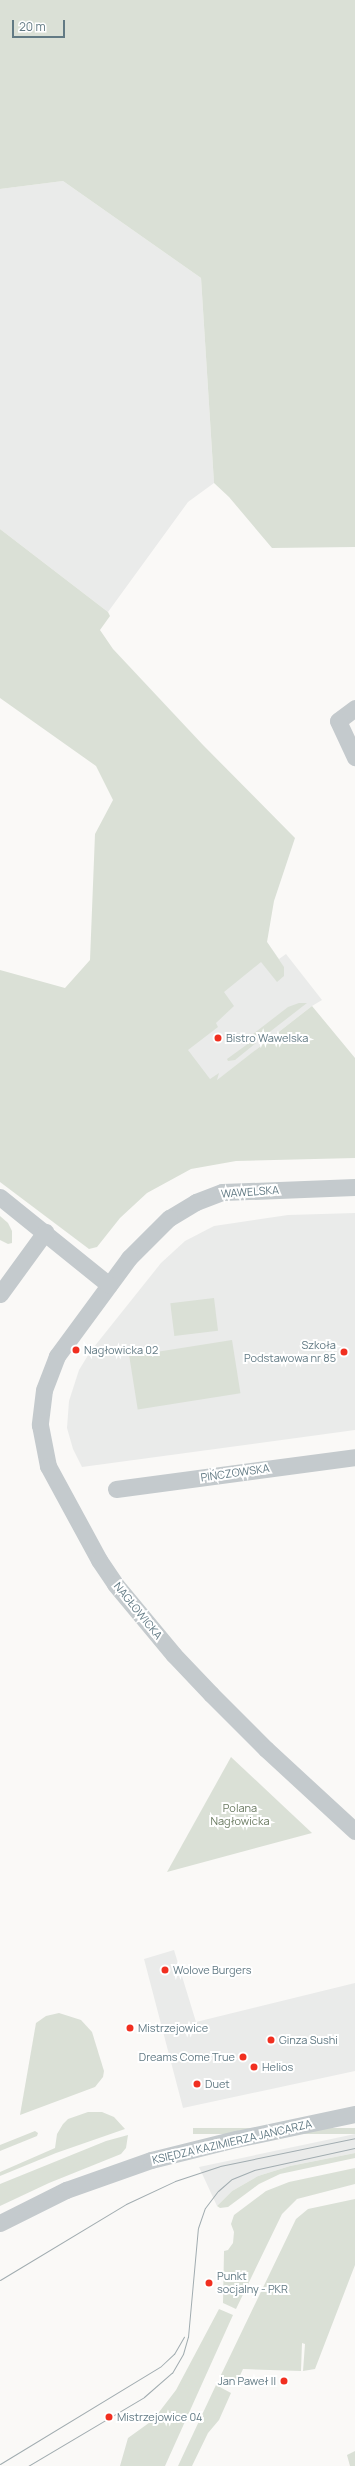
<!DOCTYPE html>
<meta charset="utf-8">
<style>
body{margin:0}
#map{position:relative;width:355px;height:2466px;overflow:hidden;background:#faf9f7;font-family:Manrope,sans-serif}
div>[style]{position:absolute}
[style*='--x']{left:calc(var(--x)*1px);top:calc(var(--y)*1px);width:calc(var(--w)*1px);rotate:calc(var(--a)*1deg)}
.built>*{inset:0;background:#eaebea}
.green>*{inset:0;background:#dae0d6;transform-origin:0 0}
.minor>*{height:17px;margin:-8.5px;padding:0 8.5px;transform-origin:8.5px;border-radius:8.5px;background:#c4cacd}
.tram>*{height:1px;margin:-0.5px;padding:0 0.5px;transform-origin:0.5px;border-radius:0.5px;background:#a1acb0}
.dots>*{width:11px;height:11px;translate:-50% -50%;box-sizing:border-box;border:2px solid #fff;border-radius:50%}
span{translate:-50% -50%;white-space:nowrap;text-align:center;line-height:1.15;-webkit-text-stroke:4px #fff;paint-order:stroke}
.poi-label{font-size:11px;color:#627a84}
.left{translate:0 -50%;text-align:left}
.right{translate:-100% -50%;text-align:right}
.street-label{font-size:11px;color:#627a84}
.park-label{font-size:11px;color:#6b7b62}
.scale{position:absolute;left:12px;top:20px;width:53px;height:18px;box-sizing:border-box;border:2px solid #627a84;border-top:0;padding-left:5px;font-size:12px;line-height:14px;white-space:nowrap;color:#627a84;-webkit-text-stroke:3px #fff;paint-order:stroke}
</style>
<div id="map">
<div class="built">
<div style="clip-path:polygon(63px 181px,201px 278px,214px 483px,188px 502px,108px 612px,0 529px,0 189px)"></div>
<div style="clip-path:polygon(267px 942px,279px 959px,286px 954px,322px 1000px,312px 1006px,216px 1081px,199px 1083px,181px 1062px,211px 991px)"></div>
<div style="clip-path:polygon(355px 1213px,355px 1430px,82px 1467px,73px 1449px,67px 1428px,69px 1401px,79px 1370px,90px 1352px,161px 1263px,185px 1241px,214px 1226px,288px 1215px)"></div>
<div style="clip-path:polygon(174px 1950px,196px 2022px,355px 1983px,355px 2071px,183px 2108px,144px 1959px)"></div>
<div style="clip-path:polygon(355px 2134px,355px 2153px,290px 2166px,258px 2176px,232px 2191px,217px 2206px,199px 2167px)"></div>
</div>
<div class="green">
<div style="clip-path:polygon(0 0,355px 0,355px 547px,272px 548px,229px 497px,214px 483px,201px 278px,63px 181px,0 189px)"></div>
<div style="clip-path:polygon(0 529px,108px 612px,110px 616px,100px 630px,113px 649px,203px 745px,295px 838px,274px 901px,267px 942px,284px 967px,284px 976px,277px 982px,261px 962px,224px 992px,234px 1006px,216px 1023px,218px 1027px,188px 1050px,210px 1079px,219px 1073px,217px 1080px,312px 1006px,355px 1058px,355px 1158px,236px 1161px,191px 1169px,147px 1193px,120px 1218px,97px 1247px,89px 1249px,0 1182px,0 970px,65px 988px,90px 960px,95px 834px,113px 800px,96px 766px,0 698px)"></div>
<div style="clip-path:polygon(299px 1003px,307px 1003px,258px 1041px,253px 1034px,288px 1007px)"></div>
<div style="clip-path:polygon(251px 1036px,256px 1043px,235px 1060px,228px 1061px,227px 1059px,249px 1043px,247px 1039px)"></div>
<div style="clip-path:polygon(0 1216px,8px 1223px,12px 1231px,12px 1243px,8px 1244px,0 1240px)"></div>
<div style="left:214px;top:1298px;width:33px;height:44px;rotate:83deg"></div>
<div style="left:232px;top:1340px;width:54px;height:104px;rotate:81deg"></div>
<div style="clip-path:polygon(231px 1757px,312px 1833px,167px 1872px)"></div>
<div style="clip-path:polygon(59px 2013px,81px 2020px,92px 2032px,104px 2071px,103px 2077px,95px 2087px,20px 2115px,36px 2023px,46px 2016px)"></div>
<div style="clip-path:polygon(88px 2112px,102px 2112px,114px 2117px,125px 2129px,56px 2153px,0 2176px,0 2172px,55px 2148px,57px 2134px,63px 2124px,68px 2119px)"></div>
<div style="left:355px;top:2128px;width:6px;height:162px;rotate:90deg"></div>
<div style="clip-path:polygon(35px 2131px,38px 2133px,37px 2136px,0 2151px,0 2145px)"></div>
<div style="clip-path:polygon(128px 2135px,126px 2148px,121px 2154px,49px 2183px,0 2206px,0 2184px,106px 2141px)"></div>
<div style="clip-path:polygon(355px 2153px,355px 2158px,280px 2174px,259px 2184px,228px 2207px,220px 2208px,217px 2206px,232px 2191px,258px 2176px,290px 2166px)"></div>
<div style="clip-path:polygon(355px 2168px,355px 2184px,297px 2199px,282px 2214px,236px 2309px,223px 2303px,224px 2251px,228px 2250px,233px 2243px,234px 2232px,231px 2224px,234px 2215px,266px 2191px,289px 2182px)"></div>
<div style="clip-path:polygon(355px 2199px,355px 2265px,315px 2369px,303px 2371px,305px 2344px,302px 2343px,301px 2371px,243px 2369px,235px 2386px,219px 2379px,296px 2219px,308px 2209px)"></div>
<div style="clip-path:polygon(219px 2309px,233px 2315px,165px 2466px,120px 2466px,128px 2438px,153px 2420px,176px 2390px)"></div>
<div style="clip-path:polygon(216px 2385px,231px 2393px,219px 2420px,208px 2433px,192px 2466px,178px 2466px)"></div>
<div style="clip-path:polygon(355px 2451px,355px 2466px,350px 2466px,347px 2455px)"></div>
</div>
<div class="minor">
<div style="--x:355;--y:708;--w:21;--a:143"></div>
<div style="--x:338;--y:721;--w:40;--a:65"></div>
<div style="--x:355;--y:1187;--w:133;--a:177.8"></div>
<div style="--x:222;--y:1192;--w:28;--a:159"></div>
<div style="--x:196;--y:1202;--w:31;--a:149"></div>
<div style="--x:169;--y:1218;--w:57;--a:135"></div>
<div style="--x:129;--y:1258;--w:122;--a:126.3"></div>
<div style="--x:57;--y:1356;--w:36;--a:111"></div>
<div style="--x:44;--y:1390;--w:35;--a:97"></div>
<div style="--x:40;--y:1425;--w:42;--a:79"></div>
<div style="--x:48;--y:1466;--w:107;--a:61.5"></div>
<div style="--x:99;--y:1560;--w:29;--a:56"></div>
<div style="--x:115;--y:1584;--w:92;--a:50.3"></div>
<div style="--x:174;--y:1655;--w:54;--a:46.5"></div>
<div style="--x:211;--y:1694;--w:78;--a:45"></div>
<div style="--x:266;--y:1749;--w:121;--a:42.7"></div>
<div style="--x:0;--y:1197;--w:140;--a:38.9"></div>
<div style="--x:0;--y:1294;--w:77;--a:-54"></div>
<div style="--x:116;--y:1489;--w:241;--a:-7.6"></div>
<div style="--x:0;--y:2223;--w:74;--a:-26.6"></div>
<div style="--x:66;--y:2190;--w:90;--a:-19.4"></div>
<div style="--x:151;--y:2160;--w:88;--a:-13.9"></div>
<div style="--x:236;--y:2139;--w:122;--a:-11.9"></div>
</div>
<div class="tram">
<div style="--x:0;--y:2280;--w:147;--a:-31.1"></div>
<div style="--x:126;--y:2204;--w:54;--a:-25.1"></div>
<div style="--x:175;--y:2181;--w:47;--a:-18.4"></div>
<div style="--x:220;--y:2166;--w:138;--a:-11.7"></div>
<div style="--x:0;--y:2464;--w:188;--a:-31.3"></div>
<div style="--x:161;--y:2366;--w:18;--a:-43"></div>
<div style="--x:174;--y:2354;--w:20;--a:-60"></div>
<div style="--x:28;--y:2466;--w:135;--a:-30.7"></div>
<div style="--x:144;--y:2397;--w:37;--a:-41"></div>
<div style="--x:172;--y:2373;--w:22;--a:-60"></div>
<div style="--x:183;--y:2354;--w:18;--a:-74"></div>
<div style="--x:188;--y:2337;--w:109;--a:-84.8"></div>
<div style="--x:198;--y:2228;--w:21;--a:-71"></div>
<div style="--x:205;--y:2208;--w:21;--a:-53"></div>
<div style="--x:218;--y:2191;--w:18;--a:-41"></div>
<div style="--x:232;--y:2179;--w:24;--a:-22"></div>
<div style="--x:254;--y:2170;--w:103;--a:-12.3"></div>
</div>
<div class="dots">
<div style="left:218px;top:1038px;background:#f12f20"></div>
<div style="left:76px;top:1350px;background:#f12f20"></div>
<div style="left:344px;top:1352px;background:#f12f20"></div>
<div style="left:165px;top:1970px;background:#f12f20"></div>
<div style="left:130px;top:2028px;background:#f12f20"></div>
<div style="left:271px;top:2040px;background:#f12f20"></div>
<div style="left:243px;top:2057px;background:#f12f20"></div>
<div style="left:254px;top:2067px;background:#f12f20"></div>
<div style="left:197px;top:2084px;background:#f12f20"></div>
<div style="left:209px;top:2283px;background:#f12f20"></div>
<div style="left:284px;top:2381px;background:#f12f20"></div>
<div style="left:109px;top:2417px;background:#f12f20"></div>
</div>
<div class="poi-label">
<span class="left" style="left:226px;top:1038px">Bistro Wawelska</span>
<span class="right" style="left:336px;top:1352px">Szkoła<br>Podstawowa nr 85</span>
<span class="left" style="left:84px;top:1350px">Nagłowicka 02</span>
<span class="left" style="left:173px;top:1970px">Wolove Burgers</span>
<span class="left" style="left:138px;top:2028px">Mistrzejowice</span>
<span class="left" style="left:279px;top:2040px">Ginza Sushi</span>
<span class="right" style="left:235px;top:2057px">Dreams Come True</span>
<span class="left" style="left:262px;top:2067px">Helios</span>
<span class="left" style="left:205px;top:2084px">Duet</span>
<span class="left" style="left:217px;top:2283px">Punkt<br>socjalny - PKR</span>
<span class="right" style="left:276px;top:2381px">Jan Paweł II</span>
<span class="left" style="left:117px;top:2417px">Mistrzejowice 04</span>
</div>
<div class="street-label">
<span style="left:250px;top:1192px;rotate:-4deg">WAWELSKA</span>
<span style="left:235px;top:1473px;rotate:-8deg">PIŃCZOWSKA</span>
<span style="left:138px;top:1611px;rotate:51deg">NAGŁOWICKA</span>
<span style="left:232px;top:2142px;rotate:-13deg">KSIĘDZA KAZIMIERZA JANCARZA</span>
</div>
<div class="park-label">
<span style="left:240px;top:1815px">Polana<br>Nagłowicka</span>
</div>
<div class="scale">20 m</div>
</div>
